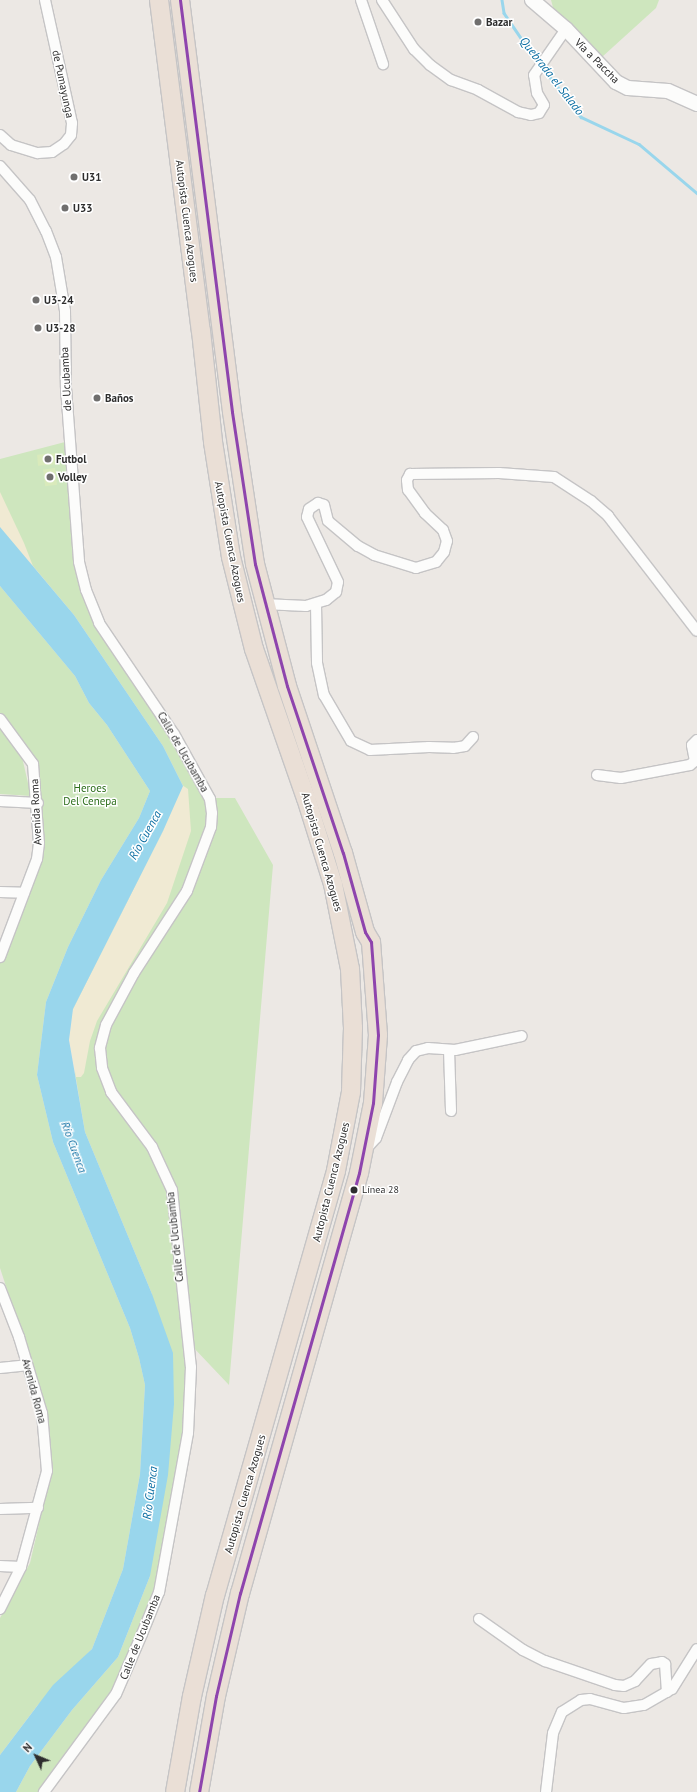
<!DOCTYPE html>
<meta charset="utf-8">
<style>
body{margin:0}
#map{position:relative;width:697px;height:1792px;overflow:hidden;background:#ece8e4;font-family:"PT Sans",sans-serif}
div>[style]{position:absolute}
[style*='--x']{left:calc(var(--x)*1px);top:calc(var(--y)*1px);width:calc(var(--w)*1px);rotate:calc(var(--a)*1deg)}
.green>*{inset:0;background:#cee6be}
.sand>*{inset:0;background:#f0ead3}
.pitch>*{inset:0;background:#d9eabb;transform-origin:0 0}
.water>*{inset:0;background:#99d6ec}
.stream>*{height:2.5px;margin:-1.25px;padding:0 1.25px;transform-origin:1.25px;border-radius:1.25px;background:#99d6ec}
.roads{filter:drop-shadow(1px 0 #c5c4c5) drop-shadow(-1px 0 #c5c4c5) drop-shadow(0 1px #c5c4c5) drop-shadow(0 -1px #c5c4c5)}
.street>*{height:10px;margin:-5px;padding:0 5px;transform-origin:5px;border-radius:5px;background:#fcfcfb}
.secondary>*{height:14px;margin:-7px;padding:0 7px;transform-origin:7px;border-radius:7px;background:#fcfcfb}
.highway>*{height:18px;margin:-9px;padding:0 9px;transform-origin:9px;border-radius:9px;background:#eadfd6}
.bus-1>*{height:3px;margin:-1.5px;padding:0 1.5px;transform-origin:1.5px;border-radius:1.5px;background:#8e44ad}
.dots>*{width:11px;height:11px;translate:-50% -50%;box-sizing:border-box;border:2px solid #fff;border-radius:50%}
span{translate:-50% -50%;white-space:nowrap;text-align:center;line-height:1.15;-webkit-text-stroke:3px #fff;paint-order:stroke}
.bus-label{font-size:10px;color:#2e2e2e}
.left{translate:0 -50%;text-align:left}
.poi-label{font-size:11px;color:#2e2e2e;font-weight:700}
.street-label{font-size:11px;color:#2e2e2e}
.park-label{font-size:11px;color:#2c6e1b}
.water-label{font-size:12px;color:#0d6fa3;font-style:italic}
.north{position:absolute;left:16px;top:1736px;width:40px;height:40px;-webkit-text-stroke:3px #fff;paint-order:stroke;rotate:314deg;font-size:11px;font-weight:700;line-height:16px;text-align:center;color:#2e2e2e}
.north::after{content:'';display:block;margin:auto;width:14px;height:18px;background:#2e2e2e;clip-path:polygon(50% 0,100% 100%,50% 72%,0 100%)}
</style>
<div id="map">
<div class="green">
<div style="clip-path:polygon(551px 0,659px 0,656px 8px,602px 57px,554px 11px)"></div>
<div style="clip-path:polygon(65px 442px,70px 447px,79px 562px,99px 623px,174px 734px,212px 813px,200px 863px,106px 1025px,102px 1068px,152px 1147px,172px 1190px,191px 1367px,188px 1433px,159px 1592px,116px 1694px,44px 1792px,16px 1792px,30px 1766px,72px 1710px,118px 1657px,150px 1576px,152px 1294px,85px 1132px,75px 1073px,73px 1009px,163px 831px,183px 786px,163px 746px,74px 615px,33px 566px,0 541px,0 459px)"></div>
<div style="clip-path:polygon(0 586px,75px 676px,89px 703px,107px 725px,150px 791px,139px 818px,101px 880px,68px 947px,46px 1002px,37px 1075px,53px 1142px,130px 1328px,139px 1358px,145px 1385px,140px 1474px,123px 1569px,92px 1649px,37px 1706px,0 1755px,0 1618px,30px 1563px,51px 1472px,19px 1326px,0 1268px,0 957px,45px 842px,33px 764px,0 719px)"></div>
<div style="clip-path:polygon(0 726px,22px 757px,31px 796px,0 794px)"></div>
<div style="clip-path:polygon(213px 798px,235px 798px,273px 865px,229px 1385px,192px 1346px,174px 1189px,114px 1091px,105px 1066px,103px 1049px,109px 1026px,137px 975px,191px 892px,215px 829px)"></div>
</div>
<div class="sand">
<div style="clip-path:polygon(0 492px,24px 543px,33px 566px,0 541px)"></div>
<div style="clip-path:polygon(182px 785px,188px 789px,191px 831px,167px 903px,97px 1021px,90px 1041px,84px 1073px,81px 1077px,76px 1077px,69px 1040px,73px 1009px,163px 831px)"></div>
</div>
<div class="pitch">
<div style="left:58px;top:453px;width:11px;height:21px;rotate:85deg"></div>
<div style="left:55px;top:468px;width:17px;height:12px;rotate:83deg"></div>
</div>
<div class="water">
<div style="clip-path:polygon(0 527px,74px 615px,163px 746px,183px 786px,163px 831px,73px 1009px,69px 1040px,85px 1132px,152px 1294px,173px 1353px,174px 1404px,168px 1475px,150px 1576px,118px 1657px,72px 1710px,30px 1766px,16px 1792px,0 1792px,0 1755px,53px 1685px,92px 1649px,123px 1569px,140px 1474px,145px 1385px,139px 1358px,130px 1328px,53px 1142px,37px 1075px,46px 1002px,68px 947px,101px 880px,139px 818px,150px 791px,107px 725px,89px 703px,75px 676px,0 586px)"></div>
</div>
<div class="stream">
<div style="--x:502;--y:0;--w:13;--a:81"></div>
<div style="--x:504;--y:13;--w:60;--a:55.8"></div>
<div style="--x:543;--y:68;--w:62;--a:52.2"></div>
<div style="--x:581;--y:117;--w:64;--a:25"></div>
<div style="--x:639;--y:144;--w:76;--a:40.2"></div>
</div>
<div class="roads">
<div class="street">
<div style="--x:361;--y:0;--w:68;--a:71"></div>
<div style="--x:382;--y:0;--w:59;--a:56.9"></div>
<div style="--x:414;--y:49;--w:23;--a:45"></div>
<div style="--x:430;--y:65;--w:26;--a:36"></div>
<div style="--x:451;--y:80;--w:29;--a:20"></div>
<div style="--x:478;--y:90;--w:46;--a:28.8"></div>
<div style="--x:518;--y:112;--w:13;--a:13"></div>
<div style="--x:531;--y:115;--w:8;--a:-14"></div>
<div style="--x:539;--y:113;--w:9;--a:-58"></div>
<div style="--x:544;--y:105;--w:14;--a:-120"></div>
<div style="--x:537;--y:93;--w:18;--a:-99"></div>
<div style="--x:534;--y:75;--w:56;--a:-55.2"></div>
<div style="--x:0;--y:135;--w:15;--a:42"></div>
<div style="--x:11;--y:145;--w:28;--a:17"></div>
<div style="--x:38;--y:153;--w:14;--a:-4"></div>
<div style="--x:52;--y:152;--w:14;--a:-34"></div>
<div style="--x:64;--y:144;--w:11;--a:-52"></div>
<div style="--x:71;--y:135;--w:12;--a:-85"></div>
<div style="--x:72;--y:123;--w:126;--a:-102.4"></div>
<div style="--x:0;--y:166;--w:45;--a:48.6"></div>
<div style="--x:30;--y:200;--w:35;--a:63"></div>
<div style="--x:46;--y:231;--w:28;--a:69"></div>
<div style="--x:56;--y:257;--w:55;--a:80.5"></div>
<div style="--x:65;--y:311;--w:77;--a:89.3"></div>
<div style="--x:66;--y:388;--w:174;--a:85.7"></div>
<div style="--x:79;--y:562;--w:29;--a:76"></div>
<div style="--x:86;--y:590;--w:35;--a:68"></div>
<div style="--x:99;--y:623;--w:134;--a:56"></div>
<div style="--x:174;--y:734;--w:74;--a:61"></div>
<div style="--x:210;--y:799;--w:14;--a:82"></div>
<div style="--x:212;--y:813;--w:14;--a:94"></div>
<div style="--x:211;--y:827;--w:68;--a:110.6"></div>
<div style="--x:187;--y:891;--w:98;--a:122.9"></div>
<div style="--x:134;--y:973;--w:59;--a:118.3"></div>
<div style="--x:106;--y:1025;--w:24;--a:105"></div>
<div style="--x:100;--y:1048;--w:20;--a:84"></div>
<div style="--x:102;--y:1068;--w:26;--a:69"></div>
<div style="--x:111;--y:1092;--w:69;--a:53.3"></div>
<div style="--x:152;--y:1147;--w:47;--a:65.1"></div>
<div style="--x:172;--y:1190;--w:178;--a:83.9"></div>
<div style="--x:191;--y:1367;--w:66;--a:92.6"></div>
<div style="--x:188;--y:1433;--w:162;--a:100.3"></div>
<div style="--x:159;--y:1592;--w:45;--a:112"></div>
<div style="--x:142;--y:1634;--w:65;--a:113.4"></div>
<div style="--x:116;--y:1694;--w:122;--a:126.3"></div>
<div style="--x:264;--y:604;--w:42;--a:2.7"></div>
<div style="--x:306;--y:606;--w:21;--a:-17"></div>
<div style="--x:326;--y:600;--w:13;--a:-39"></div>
<div style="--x:336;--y:592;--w:10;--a:-79"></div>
<div style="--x:338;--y:582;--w:72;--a:-115.5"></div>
<div style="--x:307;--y:517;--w:8;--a:-76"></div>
<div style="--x:309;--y:509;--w:11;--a:-34"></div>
<div style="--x:318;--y:503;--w:6;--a:18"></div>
<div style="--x:324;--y:505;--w:16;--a:76"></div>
<div style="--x:328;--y:521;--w:39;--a:40"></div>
<div style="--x:358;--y:546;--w:18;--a:29"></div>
<div style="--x:374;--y:555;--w:44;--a:17.2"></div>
<div style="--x:416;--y:568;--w:21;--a:-17"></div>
<div style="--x:436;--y:562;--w:13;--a:-51"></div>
<div style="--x:444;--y:552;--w:11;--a:-75"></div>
<div style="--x:447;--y:541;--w:12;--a:-110"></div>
<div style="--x:443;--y:530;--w:25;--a:-137"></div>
<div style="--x:425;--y:513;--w:29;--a:-126"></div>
<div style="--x:408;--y:490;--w:10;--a:-96"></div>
<div style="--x:407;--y:480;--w:7;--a:-63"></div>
<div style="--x:410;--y:474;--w:89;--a:-0.6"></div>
<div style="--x:499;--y:473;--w:55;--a:4.2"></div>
<div style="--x:554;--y:477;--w:44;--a:33"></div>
<div style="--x:591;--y:501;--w:23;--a:41"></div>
<div style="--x:608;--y:516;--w:145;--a:52.3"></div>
<div style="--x:316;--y:604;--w:59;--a:89"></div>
<div style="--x:317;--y:663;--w:33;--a:78"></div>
<div style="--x:324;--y:695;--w:53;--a:59.6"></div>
<div style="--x:351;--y:741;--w:21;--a:25"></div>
<div style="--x:370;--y:750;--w:59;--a:-2.9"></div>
<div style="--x:429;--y:747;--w:24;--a:2"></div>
<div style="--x:453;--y:748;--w:12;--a:-9"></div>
<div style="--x:465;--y:746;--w:12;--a:-48"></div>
<div style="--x:0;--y:719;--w:56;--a:53.7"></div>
<div style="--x:33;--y:764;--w:79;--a:85.7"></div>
<div style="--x:39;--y:843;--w:16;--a:97"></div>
<div style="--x:37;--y:859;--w:105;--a:110.7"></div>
<div style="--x:597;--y:775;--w:24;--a:7"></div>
<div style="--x:621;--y:778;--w:70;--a:-10.7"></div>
<div style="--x:690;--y:765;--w:6;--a:-39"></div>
<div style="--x:695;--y:761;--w:16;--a:-101"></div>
<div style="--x:692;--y:745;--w:7;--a:-45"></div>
<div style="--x:0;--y:801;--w:38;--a:3"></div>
<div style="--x:0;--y:892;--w:24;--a:2"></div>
<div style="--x:449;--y:1050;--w:61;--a:88.1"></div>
<div style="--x:366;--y:1149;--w:15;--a:-48"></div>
<div style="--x:376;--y:1138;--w:60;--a:-69.4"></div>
<div style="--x:397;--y:1082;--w:25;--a:-63"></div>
<div style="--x:408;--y:1060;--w:12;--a:-48"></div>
<div style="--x:416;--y:1051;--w:12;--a:-14"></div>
<div style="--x:428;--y:1048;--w:27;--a:4"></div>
<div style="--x:455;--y:1050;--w:68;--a:-11.8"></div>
<div style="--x:0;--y:1288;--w:53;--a:68.8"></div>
<div style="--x:19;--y:1337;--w:79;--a:73.2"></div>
<div style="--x:42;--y:1413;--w:58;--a:85.1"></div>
<div style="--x:47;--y:1471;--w:99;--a:105.2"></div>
<div style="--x:21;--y:1567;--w:47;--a:116.6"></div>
<div style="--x:0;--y:1368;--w:27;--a:-6"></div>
<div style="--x:0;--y:1509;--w:38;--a:-2"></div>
<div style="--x:0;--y:1566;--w:21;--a:3"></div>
<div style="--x:479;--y:1619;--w:54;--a:35.2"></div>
<div style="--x:523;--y:1650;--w:25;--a:27"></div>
<div style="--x:545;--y:1661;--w:74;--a:18.9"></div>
<div style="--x:615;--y:1685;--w:9;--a:6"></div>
<div style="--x:624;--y:1686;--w:12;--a:-24"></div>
<div style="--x:635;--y:1681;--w:23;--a:-47"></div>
<div style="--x:651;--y:1664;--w:11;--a:-10"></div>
<div style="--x:662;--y:1662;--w:4;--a:34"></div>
<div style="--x:665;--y:1664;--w:28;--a:86"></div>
<div style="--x:546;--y:1792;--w:59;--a:-83.2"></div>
<div style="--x:553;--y:1733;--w:23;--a:-67"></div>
<div style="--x:562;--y:1712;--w:22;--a:-32"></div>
<div style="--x:581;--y:1700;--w:9;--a:-6"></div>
<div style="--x:590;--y:1699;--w:35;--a:15"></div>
<div style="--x:624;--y:1708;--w:20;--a:-9"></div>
<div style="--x:644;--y:1705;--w:32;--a:-30"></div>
<div style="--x:672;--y:1689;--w:47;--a:-58"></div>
</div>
<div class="secondary">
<div style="--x:532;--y:0;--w:45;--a:40.5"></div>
<div style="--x:566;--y:29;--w:73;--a:46.7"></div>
<div style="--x:616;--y:82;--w:13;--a:27"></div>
<div style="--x:628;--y:88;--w:40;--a:4.3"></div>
<div style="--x:668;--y:91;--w:32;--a:24"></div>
</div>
<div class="highway">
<div style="--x:159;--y:0;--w:334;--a:82.8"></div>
<div style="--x:201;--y:331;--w:112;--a:83.8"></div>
<div style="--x:213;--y:442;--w:116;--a:81.1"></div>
<div style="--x:231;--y:557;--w:95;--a:76"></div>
<div style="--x:254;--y:649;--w:158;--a:70.8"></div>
<div style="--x:306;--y:798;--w:90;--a:72.6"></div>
<div style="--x:333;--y:884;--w:87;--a:78.7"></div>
<div style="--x:350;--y:969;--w:59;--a:87.1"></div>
<div style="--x:353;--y:1028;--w:64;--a:91.8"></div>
<div style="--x:351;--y:1092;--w:80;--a:100.8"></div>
<div style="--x:336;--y:1171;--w:441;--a:105.9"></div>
<div style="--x:215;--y:1595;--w:104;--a:102.8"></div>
<div style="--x:192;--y:1696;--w:97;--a:100"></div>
<div style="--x:180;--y:0;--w:415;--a:82.8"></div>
<div style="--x:232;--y:412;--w:154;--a:81.4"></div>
<div style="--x:255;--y:564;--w:126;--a:75.3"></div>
<div style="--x:287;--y:686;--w:176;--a:71.5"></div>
<div style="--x:343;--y:853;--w:82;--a:74.4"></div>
<div style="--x:365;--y:932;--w:12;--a:59"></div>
<div style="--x:371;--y:942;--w:93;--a:85.7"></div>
<div style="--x:378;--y:1035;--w:68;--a:94.2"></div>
<div style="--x:373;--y:1103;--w:71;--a:101.3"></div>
<div style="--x:359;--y:1173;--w:437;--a:105.8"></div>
<div style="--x:240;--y:1593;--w:106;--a:103.1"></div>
<div style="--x:216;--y:1696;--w:97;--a:100"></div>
</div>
</div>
<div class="bus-1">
<div style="--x:180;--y:0;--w:415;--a:82.8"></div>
<div style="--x:232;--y:412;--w:154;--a:81.4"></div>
<div style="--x:255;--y:564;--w:126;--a:75.3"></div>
<div style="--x:287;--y:686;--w:176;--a:71.5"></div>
<div style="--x:343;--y:853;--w:82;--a:74.4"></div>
<div style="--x:365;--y:932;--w:12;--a:59"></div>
<div style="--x:371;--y:942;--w:93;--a:85.7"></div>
<div style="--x:378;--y:1035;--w:68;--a:94.2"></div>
<div style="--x:373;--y:1103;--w:71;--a:101.3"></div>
<div style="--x:359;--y:1173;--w:437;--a:105.8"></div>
<div style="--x:240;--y:1593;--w:106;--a:103.1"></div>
<div style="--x:216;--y:1696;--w:97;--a:100"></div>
</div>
<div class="dots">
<div style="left:478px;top:22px;background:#706f6e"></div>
<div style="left:74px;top:177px;background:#706f6e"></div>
<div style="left:65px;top:208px;background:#706f6e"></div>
<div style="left:36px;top:300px;background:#706f6e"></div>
<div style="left:38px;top:328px;background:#706f6e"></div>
<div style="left:97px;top:398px;background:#706f6e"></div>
<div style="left:48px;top:459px;background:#706f6e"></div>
<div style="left:50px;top:477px;background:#706f6e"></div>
<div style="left:354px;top:1190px;background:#2e2e2e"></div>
</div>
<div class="bus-label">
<span class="left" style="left:362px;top:1190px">Línea 28</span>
</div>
<div class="poi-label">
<span class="left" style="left:486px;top:22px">Bazar</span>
<span class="left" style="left:82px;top:177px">U31</span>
<span class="left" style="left:73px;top:208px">U33</span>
<span class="left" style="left:44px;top:300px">U3-24</span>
<span class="left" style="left:46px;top:328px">U3-28</span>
<span class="left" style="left:105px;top:398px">Baños</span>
<span class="left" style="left:56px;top:459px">Futbol</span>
<span class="left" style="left:58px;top:477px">Volley</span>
</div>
<div class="street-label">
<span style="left:597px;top:61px;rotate:45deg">Vía a Paccha</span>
<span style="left:63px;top:84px;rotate:78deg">de Pumayunga</span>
<span style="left:187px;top:221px;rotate:83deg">Autopista Cuenca Azogues</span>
<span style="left:66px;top:379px;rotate:-93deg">de Ucubamba</span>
<span style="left:230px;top:542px;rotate:79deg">Autopista Cuenca Azogues</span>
<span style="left:183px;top:752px;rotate:60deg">Calle de Ucubamba</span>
<span style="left:36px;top:812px;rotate:-93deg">Avenida Roma</span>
<span style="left:322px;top:852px;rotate:74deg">Autopista Cuenca Azogues</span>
<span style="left:331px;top:1182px;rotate:-76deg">Autopista Cuenca Azogues</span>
<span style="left:175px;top:1237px;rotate:-96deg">Calle de Ucubamba</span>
<span style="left:34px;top:1391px;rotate:75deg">Avenida Roma</span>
<span style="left:245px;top:1494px;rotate:-74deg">Autopista Cuenca Azogues</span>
<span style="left:140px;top:1637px;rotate:-68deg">Calle de Ucubamba</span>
</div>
<div class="park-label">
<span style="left:90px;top:795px">Heroes<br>Del Cenepa</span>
</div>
<div class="water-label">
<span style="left:552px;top:76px;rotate:52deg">Quebrada el Salado</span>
<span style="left:145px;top:835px;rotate:-61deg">Río Cuenca</span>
<span style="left:74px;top:1147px;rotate:70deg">Río Cuenca</span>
<span style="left:150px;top:1493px;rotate:-83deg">Río Cuenca</span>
</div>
<div class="north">N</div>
</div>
